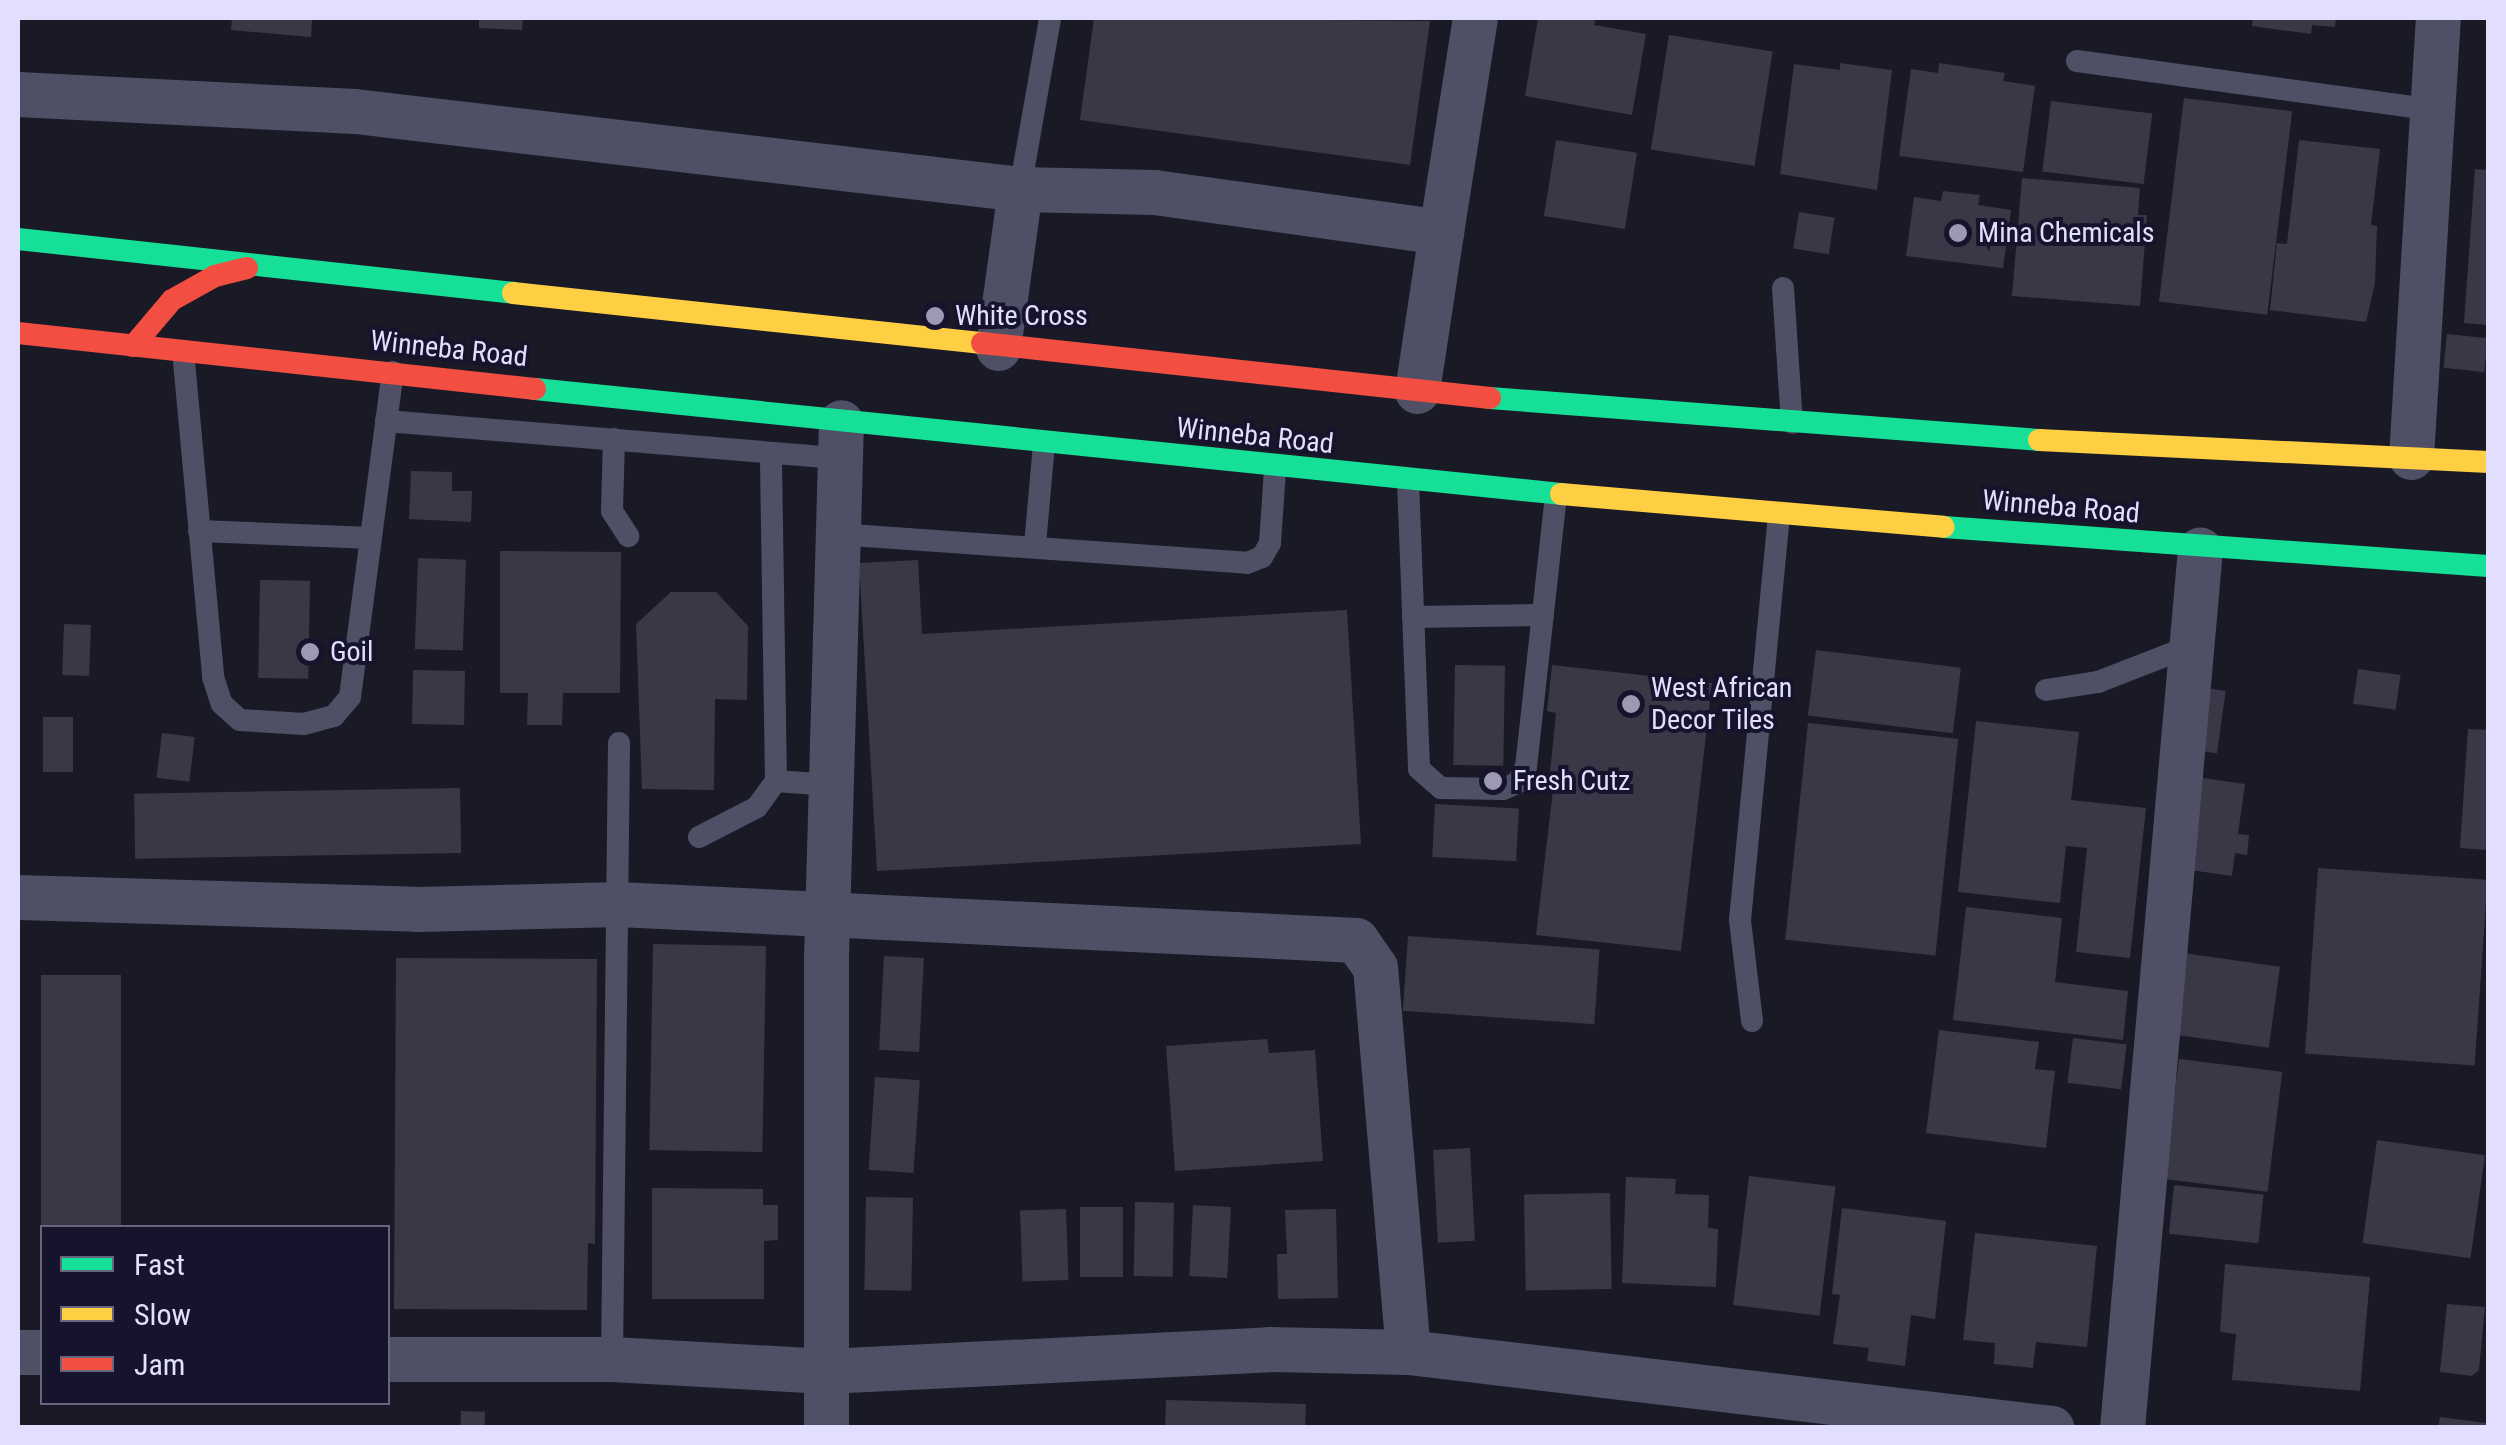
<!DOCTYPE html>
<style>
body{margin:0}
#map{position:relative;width:2506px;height:1445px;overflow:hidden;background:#1a1926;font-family:"Roboto Condensed",sans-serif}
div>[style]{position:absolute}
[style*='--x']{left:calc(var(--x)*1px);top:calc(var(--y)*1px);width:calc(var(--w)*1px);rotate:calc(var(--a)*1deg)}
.building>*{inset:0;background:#3a3847;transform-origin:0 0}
.lane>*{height:22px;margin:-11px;padding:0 11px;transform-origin:11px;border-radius:11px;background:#4f4f66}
.street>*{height:45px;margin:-22.5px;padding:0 22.5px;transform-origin:22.5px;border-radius:22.5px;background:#4f4f66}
.fast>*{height:22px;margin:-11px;padding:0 11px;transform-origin:11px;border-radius:11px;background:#16e098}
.slow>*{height:22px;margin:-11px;padding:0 11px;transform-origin:11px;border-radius:11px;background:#ffcf43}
.jam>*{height:22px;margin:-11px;padding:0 11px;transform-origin:11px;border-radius:11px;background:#f24e42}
.dots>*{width:28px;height:28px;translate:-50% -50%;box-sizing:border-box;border:5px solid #16132c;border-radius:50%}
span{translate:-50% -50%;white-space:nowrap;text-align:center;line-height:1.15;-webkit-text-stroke:8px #16132c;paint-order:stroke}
.poi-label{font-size:28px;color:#e1dffd}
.left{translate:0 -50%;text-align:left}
.street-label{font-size:28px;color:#e1dffd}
.frame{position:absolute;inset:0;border:20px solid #e1dffd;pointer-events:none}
.legend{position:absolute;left:40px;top:1225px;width:350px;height:180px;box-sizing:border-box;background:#16132c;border:2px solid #676580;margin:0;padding:12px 18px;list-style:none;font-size:30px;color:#e1dffd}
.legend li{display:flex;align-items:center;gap:20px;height:50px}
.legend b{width:50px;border:2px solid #676580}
</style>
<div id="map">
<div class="building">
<div style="clip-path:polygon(232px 18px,312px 18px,311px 37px,231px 30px)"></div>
<div style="clip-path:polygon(479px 18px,523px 18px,522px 30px,479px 28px)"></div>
<div style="clip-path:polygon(1094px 18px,1430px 21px,1410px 165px,1080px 120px)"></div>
<div style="clip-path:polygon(1538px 18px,1596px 18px,1594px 25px,1646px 34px,1632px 115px,1525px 96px)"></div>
<div style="clip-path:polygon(2253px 18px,2336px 18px,2335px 27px,2312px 25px,2311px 34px,2252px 26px)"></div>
<div style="left:1669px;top:35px;width:105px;height:116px;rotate:9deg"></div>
<div style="clip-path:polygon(1840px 63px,1892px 70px,1877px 190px,1780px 174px,1794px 64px,1840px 70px)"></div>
<div style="clip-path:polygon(1939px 63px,2005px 73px,2003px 81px,2035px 86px,2023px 172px,1899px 156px,1911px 69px,1938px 73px)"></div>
<div style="left:2184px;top:98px;width:109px;height:205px;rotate:7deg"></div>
<div style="left:2051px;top:101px;width:102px;height:71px;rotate:7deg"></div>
<div style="left:1556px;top:140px;width:82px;height:77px;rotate:9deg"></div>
<div style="clip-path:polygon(2299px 140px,2380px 149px,2371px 225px,2377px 226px,2375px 283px,2366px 322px,2270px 310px,2277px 243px,2287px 244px)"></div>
<div style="clip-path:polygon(2475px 169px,2488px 170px,2488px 325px,2464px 323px)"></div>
<div style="clip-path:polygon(2022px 178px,2140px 188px,2138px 215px,2147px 215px,2140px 306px,2012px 296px)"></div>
<div style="clip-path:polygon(1943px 191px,1980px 195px,1978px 205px,2011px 210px,2003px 268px,1906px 256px,1914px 197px,1941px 201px)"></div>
<div style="left:1799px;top:212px;width:36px;height:37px;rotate:9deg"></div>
<div style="left:2447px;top:334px;width:41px;height:34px;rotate:6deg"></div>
<div style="clip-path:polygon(411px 471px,452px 472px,452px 491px,472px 491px,471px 522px,409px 519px)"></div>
<div style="clip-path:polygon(500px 551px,621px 552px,620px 693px,563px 693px,562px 725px,527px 725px,528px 693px,500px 693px)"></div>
<div style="left:418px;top:558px;width:48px;height:91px;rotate:2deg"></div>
<div style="clip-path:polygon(918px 560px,922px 634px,1347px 610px,1361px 844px,877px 871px,859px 563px)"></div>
<div style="left:260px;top:580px;width:50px;height:98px;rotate:1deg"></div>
<div style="clip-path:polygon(671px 592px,716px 592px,748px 626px,747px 700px,715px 699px,714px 790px,642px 789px,636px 624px)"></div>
<div style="left:64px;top:624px;width:27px;height:51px;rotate:2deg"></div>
<div style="left:1816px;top:650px;width:146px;height:66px;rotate:7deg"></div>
<div style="left:1455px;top:665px;width:50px;height:100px;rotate:1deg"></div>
<div style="clip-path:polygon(1552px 665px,1712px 683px,1681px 951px,1536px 935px,1555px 773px,1550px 773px,1556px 713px,1547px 711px)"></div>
<div style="left:2358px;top:669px;width:43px;height:35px;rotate:8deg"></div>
<div style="left:413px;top:670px;width:52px;height:54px;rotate:1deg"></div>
<div style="left:2198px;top:687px;width:28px;height:63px;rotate:8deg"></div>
<div style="left:43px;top:717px;width:30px;height:55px"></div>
<div style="clip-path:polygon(1976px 721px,2079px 732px,2071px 800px,2146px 808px,2130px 958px,2076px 952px,2087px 848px,2066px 846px,2060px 903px,1958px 892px)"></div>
<div style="left:1808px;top:723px;width:151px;height:218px;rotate:6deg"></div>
<div style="clip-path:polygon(2468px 729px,2488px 730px,2488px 850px,2460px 848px)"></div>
<div style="left:162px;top:733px;width:33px;height:45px;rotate:7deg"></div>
<div style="clip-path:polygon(2196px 777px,2245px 784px,2238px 834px,2249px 835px,2247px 855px,2235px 853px,2232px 876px,2183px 869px)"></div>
<div style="left:460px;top:788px;width:65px;height:326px;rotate:89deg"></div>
<div style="left:1435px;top:804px;width:84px;height:53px;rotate:3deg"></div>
<div style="left:2318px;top:868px;width:170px;height:186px;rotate:4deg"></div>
<div style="clip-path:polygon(1966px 907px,2062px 918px,2055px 982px,2128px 991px,2123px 1040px,1953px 1020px)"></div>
<div style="left:1408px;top:936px;width:192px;height:75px;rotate:4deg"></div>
<div style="left:653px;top:944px;width:113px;height:206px;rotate:1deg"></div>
<div style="left:2183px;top:953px;width:98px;height:82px;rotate:8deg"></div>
<div style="left:884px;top:956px;width:40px;height:94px;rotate:3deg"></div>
<div style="clip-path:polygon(396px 958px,597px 959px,595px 1244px,588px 1243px,587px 1310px,394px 1309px)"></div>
<div style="left:41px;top:975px;width:80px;height:253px"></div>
<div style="clip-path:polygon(1939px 1030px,2039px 1042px,2035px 1069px,2055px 1071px,2046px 1148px,1926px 1133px)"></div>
<div style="left:2073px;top:1038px;width:54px;height:45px;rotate:7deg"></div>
<div style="clip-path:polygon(1267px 1039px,1269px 1053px,1315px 1050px,1323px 1161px,1175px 1171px,1166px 1046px)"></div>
<div style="left:2179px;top:1059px;width:104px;height:121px;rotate:7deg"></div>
<div style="left:875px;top:1077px;width:45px;height:93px;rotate:4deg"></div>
<div style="left:2377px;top:1140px;width:109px;height:104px;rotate:8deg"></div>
<div style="left:1470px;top:1148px;width:93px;height:37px;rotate:87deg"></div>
<div style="left:1749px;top:1176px;width:87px;height:130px;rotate:7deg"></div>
<div style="clip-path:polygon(1626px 1177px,1676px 1179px,1675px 1194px,1709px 1195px,1708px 1228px,1718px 1229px,1716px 1287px,1622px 1283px)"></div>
<div style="left:2174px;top:1185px;width:90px;height:49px;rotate:6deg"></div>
<div style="clip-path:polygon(652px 1188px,763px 1189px,763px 1205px,778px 1205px,778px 1240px,764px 1241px,764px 1299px,652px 1299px)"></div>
<div style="left:1610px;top:1193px;width:96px;height:86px;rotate:89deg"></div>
<div style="left:866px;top:1197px;width:47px;height:93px;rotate:1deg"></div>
<div style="left:1135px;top:1202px;width:39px;height:74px;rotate:1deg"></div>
<div style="left:1193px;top:1205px;width:38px;height:71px;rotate:3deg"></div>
<div style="left:1080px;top:1207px;width:43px;height:70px"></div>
<div style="clip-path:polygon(1842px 1208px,1946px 1221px,1935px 1319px,1911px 1315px,1905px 1366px,1867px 1361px,1869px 1348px,1833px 1344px,1840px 1295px,1832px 1294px)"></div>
<div style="left:1066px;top:1209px;width:71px;height:46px;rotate:88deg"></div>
<div style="clip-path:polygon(1336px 1209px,1338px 1298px,1278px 1299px,1277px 1254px,1287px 1254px,1285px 1210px)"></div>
<div style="clip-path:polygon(1975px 1233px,2097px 1246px,2087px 1347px,2036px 1342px,2033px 1368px,1994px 1364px,1995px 1343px,1963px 1340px)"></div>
<div style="clip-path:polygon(2225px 1264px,2370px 1277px,2360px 1391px,2232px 1380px,2236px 1334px,2220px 1332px)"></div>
<div style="clip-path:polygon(2447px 1304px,2485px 1307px,2479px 1370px,2472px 1376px,2440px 1372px)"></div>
<div style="clip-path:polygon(1166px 1400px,1306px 1404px,1305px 1428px,1165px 1428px)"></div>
<div style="left:461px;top:1411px;width:24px;height:17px;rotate:2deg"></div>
<div style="clip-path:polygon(2440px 1417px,2486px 1423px,2486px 1428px,2438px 1428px)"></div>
</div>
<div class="lane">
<div style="--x:2077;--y:61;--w:362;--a:7.8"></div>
<div style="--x:1020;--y:189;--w:174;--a:-80"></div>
<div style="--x:1783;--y:288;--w:135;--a:86.2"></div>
<div style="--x:183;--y:351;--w:327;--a:84.7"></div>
<div style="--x:213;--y:677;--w:28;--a:72"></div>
<div style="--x:222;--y:704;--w:24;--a:42"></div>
<div style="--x:240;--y:720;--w:64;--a:3.6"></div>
<div style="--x:304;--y:724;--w:31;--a:-15"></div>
<div style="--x:334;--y:716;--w:25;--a:-50"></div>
<div style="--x:350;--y:697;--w:328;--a:-82.5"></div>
<div style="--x:386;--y:421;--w:456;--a:4.7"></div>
<div style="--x:614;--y:439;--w:72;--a:91.6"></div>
<div style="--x:612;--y:511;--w:30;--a:57"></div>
<div style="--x:1408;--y:481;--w:288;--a:87.8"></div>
<div style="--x:1419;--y:769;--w:29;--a:41"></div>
<div style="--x:1441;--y:788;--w:62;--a:0.9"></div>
<div style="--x:1503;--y:789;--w:15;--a:-23"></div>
<div style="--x:1517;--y:783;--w:18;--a:-61"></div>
<div style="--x:1526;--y:767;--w:273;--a:-83.7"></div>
<div style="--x:199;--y:531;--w:172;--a:2.3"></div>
<div style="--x:837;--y:534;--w:411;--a:4"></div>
<div style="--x:1247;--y:563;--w:16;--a:-22"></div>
<div style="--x:1262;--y:557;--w:16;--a:-60"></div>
<div style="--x:1270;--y:543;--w:73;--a:-86.1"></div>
<div style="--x:1035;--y:545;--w:101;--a:-84.9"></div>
<div style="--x:1413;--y:617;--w:130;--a:-0.9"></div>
<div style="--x:2046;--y:690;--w:53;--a:-8.7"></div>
<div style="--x:2098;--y:682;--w:100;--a:-21.2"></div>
<div style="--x:776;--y:781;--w:54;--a:4.2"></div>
<div style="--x:699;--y:837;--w:65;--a:-27.3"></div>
<div style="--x:757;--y:807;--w:32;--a:-54"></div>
<div style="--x:776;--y:781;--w:328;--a:-90.9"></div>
<div style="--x:1752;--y:1021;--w:102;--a:-96.8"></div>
<div style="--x:1740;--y:920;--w:408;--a:-84.5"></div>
<div style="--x:612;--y:1359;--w:616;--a:-89.35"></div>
</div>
<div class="street">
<div style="--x:18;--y:94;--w:337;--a:2.9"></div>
<div style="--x:355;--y:111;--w:670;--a:6.69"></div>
<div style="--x:1020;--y:189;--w:134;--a:1.3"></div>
<div style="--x:1154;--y:192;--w:290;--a:7.9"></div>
<div style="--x:1441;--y:232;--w:217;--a:-81"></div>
<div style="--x:998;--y:348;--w:161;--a:-82.1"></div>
<div style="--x:1417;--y:391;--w:161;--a:-81.4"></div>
<div style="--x:2411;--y:457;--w:440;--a:-86.5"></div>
<div style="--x:18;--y:897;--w:399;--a:1.7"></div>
<div style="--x:417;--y:909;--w:201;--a:-1.4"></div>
<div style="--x:618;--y:904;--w:739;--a:2.79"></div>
<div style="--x:1356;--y:940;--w:33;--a:55"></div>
<div style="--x:1375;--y:967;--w:386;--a:85.1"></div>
<div style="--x:18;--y:1352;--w:24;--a:0"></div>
<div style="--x:388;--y:1359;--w:224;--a:0"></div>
<div style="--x:612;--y:1359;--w:214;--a:3.2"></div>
<div style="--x:826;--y:1371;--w:444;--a:-2.8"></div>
<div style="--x:1269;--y:1349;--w:139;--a:1.2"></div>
<div style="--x:1408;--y:1352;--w:648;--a:6.73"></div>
<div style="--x:826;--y:1428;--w:470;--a:-90"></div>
<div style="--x:826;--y:958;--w:536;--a:-88.4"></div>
<div style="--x:2122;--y:1428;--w:882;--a:-84.93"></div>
</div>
<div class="fast">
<div style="--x:18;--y:239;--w:498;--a:6.2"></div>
<div style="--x:535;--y:389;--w:1031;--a:5.84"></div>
<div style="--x:1490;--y:398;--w:551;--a:4.37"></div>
<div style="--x:1944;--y:527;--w:545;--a:4.1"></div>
</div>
<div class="slow">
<div style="--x:513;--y:293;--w:472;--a:6.1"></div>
<div style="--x:2039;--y:440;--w:450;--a:2.8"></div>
<div style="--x:1561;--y:494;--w:384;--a:4.9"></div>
</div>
<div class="jam">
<div style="--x:18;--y:333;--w:520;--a:6.18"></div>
<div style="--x:982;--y:343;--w:511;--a:6.18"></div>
<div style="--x:133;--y:346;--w:60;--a:-49.7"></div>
<div style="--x:172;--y:300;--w:49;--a:-29.2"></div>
<div style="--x:215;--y:276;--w:33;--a:-14"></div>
</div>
<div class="dots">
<div style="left:1958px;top:233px;background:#9b9ab2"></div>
<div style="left:935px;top:316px;background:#9b9ab2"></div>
<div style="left:310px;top:652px;background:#9b9ab2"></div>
<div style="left:1631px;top:704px;background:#9b9ab2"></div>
<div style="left:1493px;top:781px;background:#9b9ab2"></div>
</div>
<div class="poi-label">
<span class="left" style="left:1978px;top:233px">Mina Chemicals</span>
<span class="left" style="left:955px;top:316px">White Cross</span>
<span class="left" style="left:330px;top:652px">Goil</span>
<span class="left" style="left:1651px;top:704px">West African<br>Decor Tiles</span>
<span class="left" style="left:1513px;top:781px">Fresh Cutz</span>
</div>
<div class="street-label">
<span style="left:449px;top:349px;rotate:6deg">Winneba Road</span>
<span style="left:1255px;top:436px;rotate:6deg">Winneba Road</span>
<span style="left:2061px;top:507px;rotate:5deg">Winneba Road</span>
</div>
<div class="frame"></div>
<ul class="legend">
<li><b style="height:12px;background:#16e098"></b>Fast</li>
<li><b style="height:12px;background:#ffcf43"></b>Slow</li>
<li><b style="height:12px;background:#f24e42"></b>Jam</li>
</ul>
</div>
